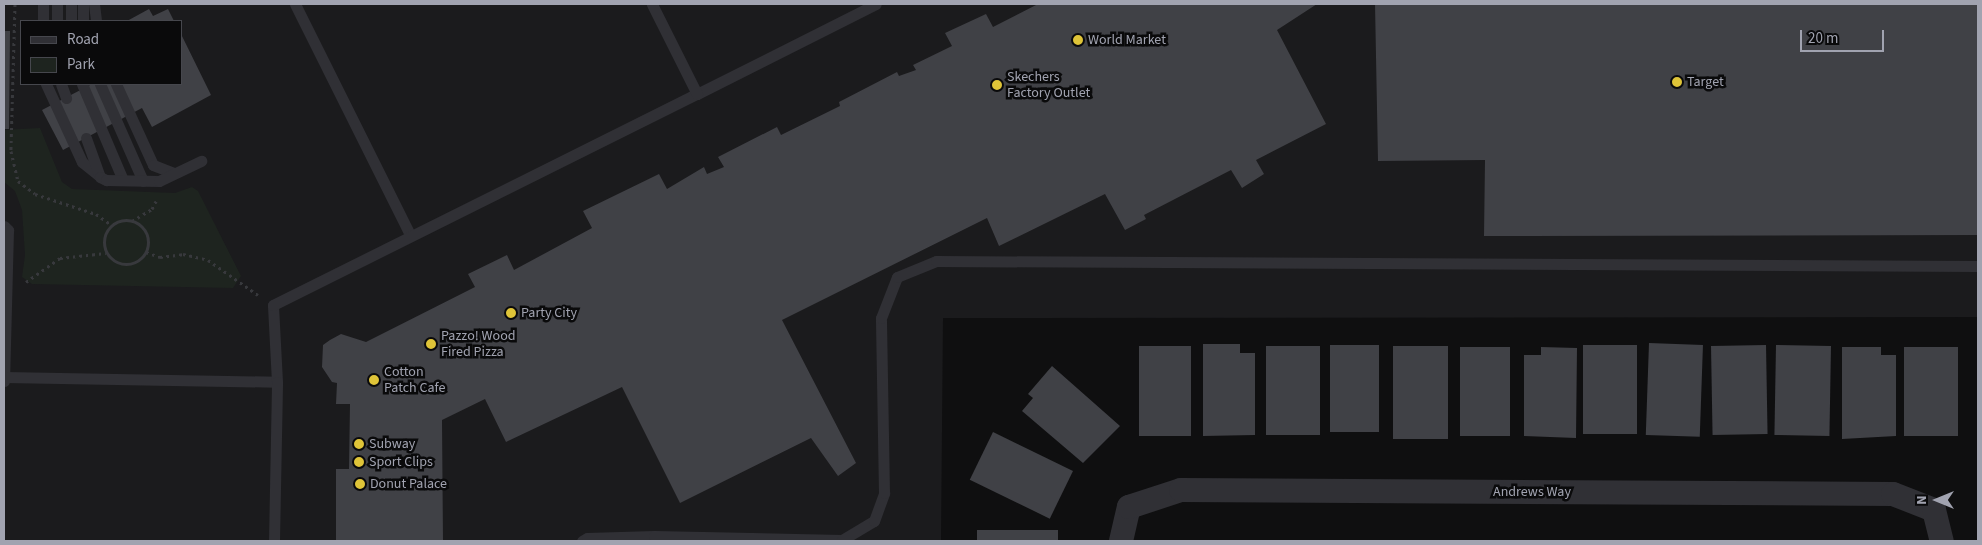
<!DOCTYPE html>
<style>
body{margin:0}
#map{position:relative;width:1982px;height:545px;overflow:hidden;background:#0f0f10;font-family:"Source Sans 3",sans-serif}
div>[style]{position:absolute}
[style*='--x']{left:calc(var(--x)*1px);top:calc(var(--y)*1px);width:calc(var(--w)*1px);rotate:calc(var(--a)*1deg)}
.built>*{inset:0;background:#1b1b1d}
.green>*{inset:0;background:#1e241f}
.building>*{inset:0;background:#404146;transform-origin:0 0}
.path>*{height:3px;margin-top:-1.5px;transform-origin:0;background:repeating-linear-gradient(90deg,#38393d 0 2.5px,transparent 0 6.5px)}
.path>.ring{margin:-1.5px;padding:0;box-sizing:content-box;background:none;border:3px solid #38393d;border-radius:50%}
.lane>*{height:11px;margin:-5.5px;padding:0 5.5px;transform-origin:5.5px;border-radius:5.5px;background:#303035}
.street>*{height:24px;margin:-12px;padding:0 12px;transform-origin:12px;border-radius:12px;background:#303035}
.dots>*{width:14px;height:14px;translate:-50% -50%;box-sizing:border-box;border:2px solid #0a0a0b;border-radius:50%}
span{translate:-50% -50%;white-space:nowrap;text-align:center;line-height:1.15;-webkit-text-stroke:5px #0a0a0b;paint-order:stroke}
.poi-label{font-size:14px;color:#a1a3b0}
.left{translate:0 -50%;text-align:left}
.street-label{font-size:14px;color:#a1a3b0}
.frame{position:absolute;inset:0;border:5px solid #a1a3b0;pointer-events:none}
.legend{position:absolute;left:20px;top:20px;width:162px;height:65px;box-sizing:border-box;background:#0a0a0b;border:1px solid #46474d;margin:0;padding:6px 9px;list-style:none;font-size:15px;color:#a1a3b0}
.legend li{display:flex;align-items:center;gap:10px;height:25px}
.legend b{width:25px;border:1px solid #46474d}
.north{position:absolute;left:1912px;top:475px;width:50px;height:50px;-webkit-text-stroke:4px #0a0a0b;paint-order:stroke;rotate:270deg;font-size:14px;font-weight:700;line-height:20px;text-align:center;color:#a1a3b0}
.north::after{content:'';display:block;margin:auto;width:18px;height:22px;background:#a1a3b0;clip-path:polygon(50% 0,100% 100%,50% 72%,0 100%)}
.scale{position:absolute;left:1800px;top:30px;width:84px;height:22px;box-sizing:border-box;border:2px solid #a1a3b0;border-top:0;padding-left:6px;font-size:15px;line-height:18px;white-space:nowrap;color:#a1a3b0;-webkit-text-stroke:4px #0a0a0b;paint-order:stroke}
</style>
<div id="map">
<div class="built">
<div style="clip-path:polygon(evenodd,4px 4px,1978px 4px,1978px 317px,943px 318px,941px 541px,4px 541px,4px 4px,21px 21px,181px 21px,181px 84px,21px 84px,21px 21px)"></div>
</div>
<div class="green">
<div style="clip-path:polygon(40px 128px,62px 182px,72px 189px,175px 193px,192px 187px,198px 191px,241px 276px,233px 288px,32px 284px,22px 277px,25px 255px,22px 210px,15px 191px,4px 182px,4px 130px)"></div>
</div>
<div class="building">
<div style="clip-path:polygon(1038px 4px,1317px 4px,1277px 30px,1326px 124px,1256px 160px,1264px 174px,1242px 188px,1231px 170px,1144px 215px,1146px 219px,1125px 230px,1105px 194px,999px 246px,987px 218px,782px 320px,856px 463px,838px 476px,811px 438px,680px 503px,622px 387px,506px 442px,485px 399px,442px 420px,443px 541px,336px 541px,336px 469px,349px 469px,350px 404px,336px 404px,337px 383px,332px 382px,322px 367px,323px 345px,330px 340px,341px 334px,366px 342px,475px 287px,468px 274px,507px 255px,514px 270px,592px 228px,583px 211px,659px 174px,667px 189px,704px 167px,707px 174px,724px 167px,718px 157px,777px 127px,781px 135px,840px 106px,839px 102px,897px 72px,899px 76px,916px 70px,913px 65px,952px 46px,945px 33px,986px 14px,993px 27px)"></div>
<div style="clip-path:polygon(1375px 4px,1978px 4px,1978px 235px,1484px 236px,1485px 160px,1378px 161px)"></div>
<div style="clip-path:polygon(149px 9px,153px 16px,168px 9px,174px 21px,127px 21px)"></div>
<div style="clip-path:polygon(4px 31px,10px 31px,9px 129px,4px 129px)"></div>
<div style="clip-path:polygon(181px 34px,211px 95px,152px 127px,142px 108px,63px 150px,42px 110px,92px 84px,181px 84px)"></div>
<div style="left:1649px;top:343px;width:54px;height:92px;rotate:2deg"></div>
<div style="clip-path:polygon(1203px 344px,1240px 344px,1240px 353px,1255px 353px,1255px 435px,1203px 436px)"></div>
<div style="left:1330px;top:345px;width:49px;height:87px"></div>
<div style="left:1583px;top:345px;width:54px;height:89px"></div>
<div style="left:1766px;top:345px;width:89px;height:55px;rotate:89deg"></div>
<div style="left:1776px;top:345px;width:55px;height:90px;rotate:1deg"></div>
<div style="left:1139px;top:346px;width:52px;height:90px"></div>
<div style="left:1266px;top:346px;width:54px;height:89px"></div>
<div style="left:1448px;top:346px;width:93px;height:55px;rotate:90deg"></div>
<div style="left:1460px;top:347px;width:50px;height:89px"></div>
<div style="clip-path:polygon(1541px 347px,1577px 348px,1576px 438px,1524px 436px,1524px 355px,1541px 355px)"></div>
<div style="clip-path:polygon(1842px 347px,1881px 347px,1881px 355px,1896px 355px,1896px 436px,1842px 439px)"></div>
<div style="left:1904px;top:347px;width:54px;height:89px"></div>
<div style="clip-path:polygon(1052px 366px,1120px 426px,1083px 463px,1022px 411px,1033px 398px,1028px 394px)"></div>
<div style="left:993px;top:432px;width:89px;height:53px;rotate:26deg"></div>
<div style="left:977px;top:530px;width:81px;height:11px"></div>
</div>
<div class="path">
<div style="--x:15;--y:4;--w:147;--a:91.6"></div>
<div style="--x:11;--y:151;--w:31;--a:77"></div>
<div style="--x:18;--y:181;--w:21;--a:37"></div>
<div style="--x:35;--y:194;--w:64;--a:18.2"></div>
<div style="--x:96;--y:214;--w:19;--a:35"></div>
<div class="ring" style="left:104px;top:220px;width:41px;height:41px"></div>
<div style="--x:132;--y:221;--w:23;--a:-31"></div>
<div style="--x:152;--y:209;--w:9;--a:-63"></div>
<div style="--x:146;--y:252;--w:15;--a:20"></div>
<div style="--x:160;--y:257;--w:23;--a:-7"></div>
<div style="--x:183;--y:254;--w:26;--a:13"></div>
<div style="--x:208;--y:260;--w:61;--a:35"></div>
<div style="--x:26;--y:282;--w:42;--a:-35.2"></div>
<div style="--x:60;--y:258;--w:46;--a:-6.2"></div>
</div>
<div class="lane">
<div style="--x:43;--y:4;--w:17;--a:90"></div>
<div style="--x:83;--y:4;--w:17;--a:90"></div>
<div style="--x:94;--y:4;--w:17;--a:83"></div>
<div style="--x:295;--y:4;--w:258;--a:63.5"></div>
<div style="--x:57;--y:21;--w:17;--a:-90"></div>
<div style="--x:71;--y:21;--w:17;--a:-90"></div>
<div style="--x:46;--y:84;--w:86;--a:65.2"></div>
<div style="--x:82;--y:162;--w:22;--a:39"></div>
<div style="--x:61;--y:84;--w:15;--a:70"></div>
<div style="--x:82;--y:84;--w:104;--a:66.9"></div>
<div style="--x:100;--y:84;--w:106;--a:66.1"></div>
<div style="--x:116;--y:84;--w:89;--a:65.4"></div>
<div style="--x:153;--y:165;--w:22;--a:21"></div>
<div style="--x:697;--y:94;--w:200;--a:-26.7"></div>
<div style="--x:86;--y:138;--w:41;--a:70.3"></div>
<div style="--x:100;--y:177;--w:7;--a:27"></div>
<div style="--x:106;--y:180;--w:53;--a:1.1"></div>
<div style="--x:159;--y:181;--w:47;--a:-25.5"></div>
<div style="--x:4;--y:226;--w:6;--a:45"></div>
<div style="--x:8;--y:230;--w:151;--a:91.5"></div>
<div style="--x:4;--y:377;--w:273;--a:1"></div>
<div style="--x:277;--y:382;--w:77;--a:-93"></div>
<div style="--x:273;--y:305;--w:474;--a:-26.5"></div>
<div style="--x:697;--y:94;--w:101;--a:-116.6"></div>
<div style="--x:274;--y:541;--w:159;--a:-88.9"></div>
<div style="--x:582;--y:541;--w:6;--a:-31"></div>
<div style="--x:587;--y:538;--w:67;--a:-1.7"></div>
<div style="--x:654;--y:536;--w:188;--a:1.2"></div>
<div style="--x:842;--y:540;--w:37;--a:-31"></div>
<div style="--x:874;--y:521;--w:30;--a:-70"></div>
<div style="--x:884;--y:493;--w:175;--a:-91"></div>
<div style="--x:881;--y:318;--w:44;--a:-68.7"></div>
<div style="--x:897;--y:277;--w:42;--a:-22.3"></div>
<div style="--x:936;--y:261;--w:1042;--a:0.27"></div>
</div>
<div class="street">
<div style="--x:1121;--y:541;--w:35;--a:-77"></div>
<div style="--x:1129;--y:507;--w:55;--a:-18.1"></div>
<div style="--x:1181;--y:490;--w:712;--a:0.32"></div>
<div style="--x:1893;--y:494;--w:44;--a:21.3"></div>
<div style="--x:1934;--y:510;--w:32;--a:76"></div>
</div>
<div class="dots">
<div style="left:1078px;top:40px;background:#dfc438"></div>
<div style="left:1677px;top:82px;background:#dfc438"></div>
<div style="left:997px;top:85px;background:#dfc438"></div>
<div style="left:511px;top:313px;background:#dfc438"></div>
<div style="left:431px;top:344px;background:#dfc438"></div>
<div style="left:374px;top:380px;background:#dfc438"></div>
<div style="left:359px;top:444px;background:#dfc438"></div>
<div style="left:359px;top:462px;background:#dfc438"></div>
<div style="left:360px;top:484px;background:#dfc438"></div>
</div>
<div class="poi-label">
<span class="left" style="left:1088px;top:40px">World Market</span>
<span class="left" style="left:1007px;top:85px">Skechers<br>Factory Outlet</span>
<span class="left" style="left:1687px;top:82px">Target</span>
<span class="left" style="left:521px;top:313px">Party City</span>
<span class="left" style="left:441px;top:344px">Pazzo! Wood<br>Fired Pizza</span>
<span class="left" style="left:384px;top:380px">Cotton<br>Patch Cafe</span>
<span class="left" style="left:369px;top:444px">Subway</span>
<span class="left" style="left:369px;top:462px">Sport Clips</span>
<span class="left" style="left:370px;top:484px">Donut Palace</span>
</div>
<div class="street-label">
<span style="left:1532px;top:492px">Andrews Way</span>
</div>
<div class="frame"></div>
<ul class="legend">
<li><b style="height:6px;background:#303035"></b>Road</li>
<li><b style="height:14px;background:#1e241f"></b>Park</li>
</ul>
<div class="north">N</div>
<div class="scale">20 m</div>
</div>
